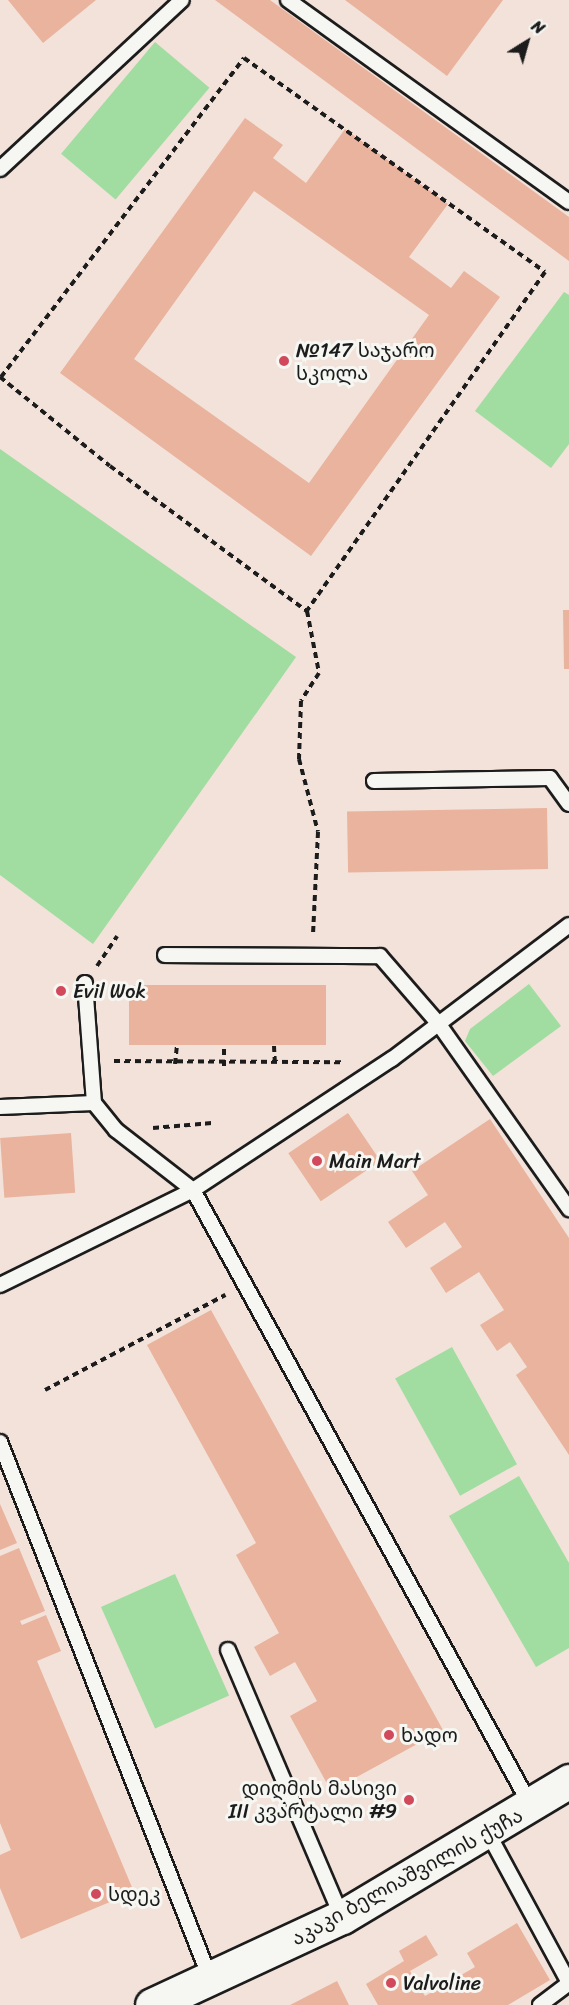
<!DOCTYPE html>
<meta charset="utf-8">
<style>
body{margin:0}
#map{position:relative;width:569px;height:2005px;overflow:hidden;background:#f2e2d9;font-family:Sriracha,"Noto Sans Georgian",sans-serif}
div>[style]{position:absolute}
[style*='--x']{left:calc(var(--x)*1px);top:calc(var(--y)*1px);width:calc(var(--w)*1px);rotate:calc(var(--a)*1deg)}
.green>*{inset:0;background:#a1dca1;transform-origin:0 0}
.building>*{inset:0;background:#e9b39e;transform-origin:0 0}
.path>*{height:4px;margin-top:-2px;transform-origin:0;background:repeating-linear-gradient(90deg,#1c1c1c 0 6px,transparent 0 10.5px)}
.roads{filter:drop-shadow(2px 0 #1c1c1c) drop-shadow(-2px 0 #1c1c1c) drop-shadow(0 2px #1c1c1c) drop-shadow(0 -2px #1c1c1c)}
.lane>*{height:14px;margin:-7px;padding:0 7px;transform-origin:7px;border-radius:7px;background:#f6f6f2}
.secondary>*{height:33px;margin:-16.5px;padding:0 16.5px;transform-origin:16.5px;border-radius:16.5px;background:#f6f6f2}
.dots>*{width:16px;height:16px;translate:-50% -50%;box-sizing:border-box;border:3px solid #f6f6f2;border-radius:50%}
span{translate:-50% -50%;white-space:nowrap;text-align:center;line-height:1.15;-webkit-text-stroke:6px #f6f6f2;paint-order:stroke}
.poi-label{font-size:20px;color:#1c1c1c}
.left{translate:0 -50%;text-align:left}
.right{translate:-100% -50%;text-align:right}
.street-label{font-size:20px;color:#1c1c1c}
.north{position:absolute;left:497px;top:12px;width:60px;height:60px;-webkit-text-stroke:4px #f6f6f2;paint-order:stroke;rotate:37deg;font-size:16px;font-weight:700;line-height:24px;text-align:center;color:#1c1c1c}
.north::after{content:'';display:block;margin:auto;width:21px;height:27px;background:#1c1c1c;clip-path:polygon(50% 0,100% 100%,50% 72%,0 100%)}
</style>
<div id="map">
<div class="green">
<div style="left:155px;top:42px;width:71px;height:146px;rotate:40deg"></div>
<div style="clip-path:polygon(564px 292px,569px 295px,569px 444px,551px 468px,475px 411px)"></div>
<div style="clip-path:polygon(0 449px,296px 657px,93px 944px,0 875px)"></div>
<div style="clip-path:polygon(529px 984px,561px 1026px,493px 1076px,465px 1041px,470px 1029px)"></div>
<div style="left:452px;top:1347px;width:134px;height:65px;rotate:61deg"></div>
<div style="clip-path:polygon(519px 1476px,569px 1563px,569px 1648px,536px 1667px,449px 1516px)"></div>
<div style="left:175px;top:1574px;width:133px;height:81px;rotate:66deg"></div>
</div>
<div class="building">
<div style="clip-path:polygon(8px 0,96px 0,43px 43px)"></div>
<div style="clip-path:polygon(215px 0,270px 0,569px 217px,569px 261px)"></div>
<div style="clip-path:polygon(345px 0,503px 0,447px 76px)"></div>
<div style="clip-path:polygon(evenodd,245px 118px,283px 145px,273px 158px,306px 183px,345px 129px,448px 204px,409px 257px,451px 288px,464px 271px,500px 297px,311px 556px,60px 373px,245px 118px,254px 191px,429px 315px,309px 483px,134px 359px,254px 191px)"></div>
<div style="clip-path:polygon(563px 610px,569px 610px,569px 669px,564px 669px)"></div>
<div style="left:547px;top:808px;width:61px;height:200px;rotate:89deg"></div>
<div style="left:129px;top:985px;width:197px;height:60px"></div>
<div style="left:348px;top:1113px;width:58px;height:72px;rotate:56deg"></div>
<div style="clip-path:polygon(490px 1119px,569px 1238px,569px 1455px,516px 1375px,527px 1367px,510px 1342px,497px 1351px,480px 1325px,504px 1310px,479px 1272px,446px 1293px,430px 1268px,462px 1247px,445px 1222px,406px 1248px,388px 1222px,428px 1195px,412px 1171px)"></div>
<div style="left:71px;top:1133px;width:60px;height:71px;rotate:86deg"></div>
<div style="clip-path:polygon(211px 1310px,443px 1730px,331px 1791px,290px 1716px,317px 1701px,295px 1662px,270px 1676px,254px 1647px,279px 1633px,236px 1555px,256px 1543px,147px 1345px)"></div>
<div style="clip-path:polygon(0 1504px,17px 1543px,0 1550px)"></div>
<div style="clip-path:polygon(19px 1548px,45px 1611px,20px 1621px,22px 1625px,46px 1615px,61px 1651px,37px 1661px,134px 1892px,21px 1939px,0 1888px,0 1855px,11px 1850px,0 1823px,0 1556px)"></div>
<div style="clip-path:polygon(517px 1923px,550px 1980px,508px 2005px,378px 2005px,366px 1984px,404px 1961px,399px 1951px,426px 1935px,438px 1955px,410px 1971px,425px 1996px,475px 1967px,467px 1953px)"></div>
<div style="clip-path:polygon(337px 1981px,349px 2005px,290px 2005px)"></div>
</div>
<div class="path">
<div style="--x:0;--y:377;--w:141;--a:39"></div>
<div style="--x:110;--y:466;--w:245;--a:36.4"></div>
<div style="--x:307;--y:611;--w:63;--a:79"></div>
<div style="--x:319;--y:673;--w:33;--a:123"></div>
<div style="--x:301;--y:701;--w:58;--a:92"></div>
<div style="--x:299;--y:759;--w:75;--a:75.4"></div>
<div style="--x:318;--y:832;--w:102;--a:92.8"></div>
<div style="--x:1;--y:377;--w:401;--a:-52.7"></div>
<div style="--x:244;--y:58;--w:369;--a:35.4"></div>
<div style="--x:545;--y:272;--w:414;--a:125.1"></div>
<div style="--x:97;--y:966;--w:36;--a:-56"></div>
<div style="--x:274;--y:1046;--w:19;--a:87"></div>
<div style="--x:114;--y:1061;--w:229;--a:0.3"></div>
<div style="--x:175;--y:1064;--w:18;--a:-84"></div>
<div style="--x:224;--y:1066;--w:20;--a:-90"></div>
<div style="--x:153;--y:1128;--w:59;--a:-4.8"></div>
<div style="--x:45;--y:1390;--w:204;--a:-27.8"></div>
</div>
<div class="roads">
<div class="lane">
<div style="--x:288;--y:0;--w:346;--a:35.7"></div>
<div style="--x:0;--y:169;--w:248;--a:-42.9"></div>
<div style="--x:374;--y:781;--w:176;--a:-1"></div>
<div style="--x:550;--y:778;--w:32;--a:54"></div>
<div style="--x:165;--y:955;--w:215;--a:0.3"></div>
<div style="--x:380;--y:956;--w:89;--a:49.1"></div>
<div style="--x:438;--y:1023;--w:228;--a:54.8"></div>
<div style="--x:85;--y:983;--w:120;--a:85.7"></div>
<div style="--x:0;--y:1107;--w:94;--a:-2.4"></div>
<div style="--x:94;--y:1103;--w:35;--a:51"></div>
<div style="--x:116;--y:1130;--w:98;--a:37.9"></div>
<div style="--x:193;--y:1190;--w:703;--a:61.25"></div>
<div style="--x:0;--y:1285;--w:215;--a:-26.2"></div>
<div style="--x:193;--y:1190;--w:238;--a:-33.4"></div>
<div style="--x:392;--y:1059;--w:222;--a:-37.1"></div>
<div style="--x:0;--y:1442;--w:576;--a:68.61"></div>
<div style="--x:228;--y:1650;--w:290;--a:66.9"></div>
<div style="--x:488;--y:1833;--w:170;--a:61.6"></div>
<div style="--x:540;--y:2005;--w:36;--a:-37"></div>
</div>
<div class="secondary">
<div style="--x:152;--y:2005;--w:209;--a:-24.9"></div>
<div style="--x:342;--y:1917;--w:265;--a:-30.9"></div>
</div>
</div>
<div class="dots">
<div style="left:284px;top:361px;background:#d1495b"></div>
<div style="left:61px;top:991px;background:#d1495b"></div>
<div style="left:317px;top:1161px;background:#d1495b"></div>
<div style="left:389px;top:1735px;background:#d1495b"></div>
<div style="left:409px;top:1800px;background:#d1495b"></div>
<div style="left:96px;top:1894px;background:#d1495b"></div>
<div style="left:391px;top:1983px;background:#d1495b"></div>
</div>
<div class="poi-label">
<span class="left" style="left:296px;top:362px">№147 საჯარო<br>სკოლა</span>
<span class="left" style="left:73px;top:991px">Evil Wok</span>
<span class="left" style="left:329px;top:1161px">Main Mart</span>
<span class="left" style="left:401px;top:1735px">ხადო</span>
<span class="right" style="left:397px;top:1800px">დიღმის მასივი<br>III კვარტალი #9</span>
<span class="left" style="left:108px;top:1894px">სდეკ</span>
<span class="left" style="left:403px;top:1983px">Valvoline</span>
</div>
<div class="street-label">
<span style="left:407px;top:1877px;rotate:-29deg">აკაკი ბელიაშვილის ქუჩა</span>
</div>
<div class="north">N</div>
</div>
